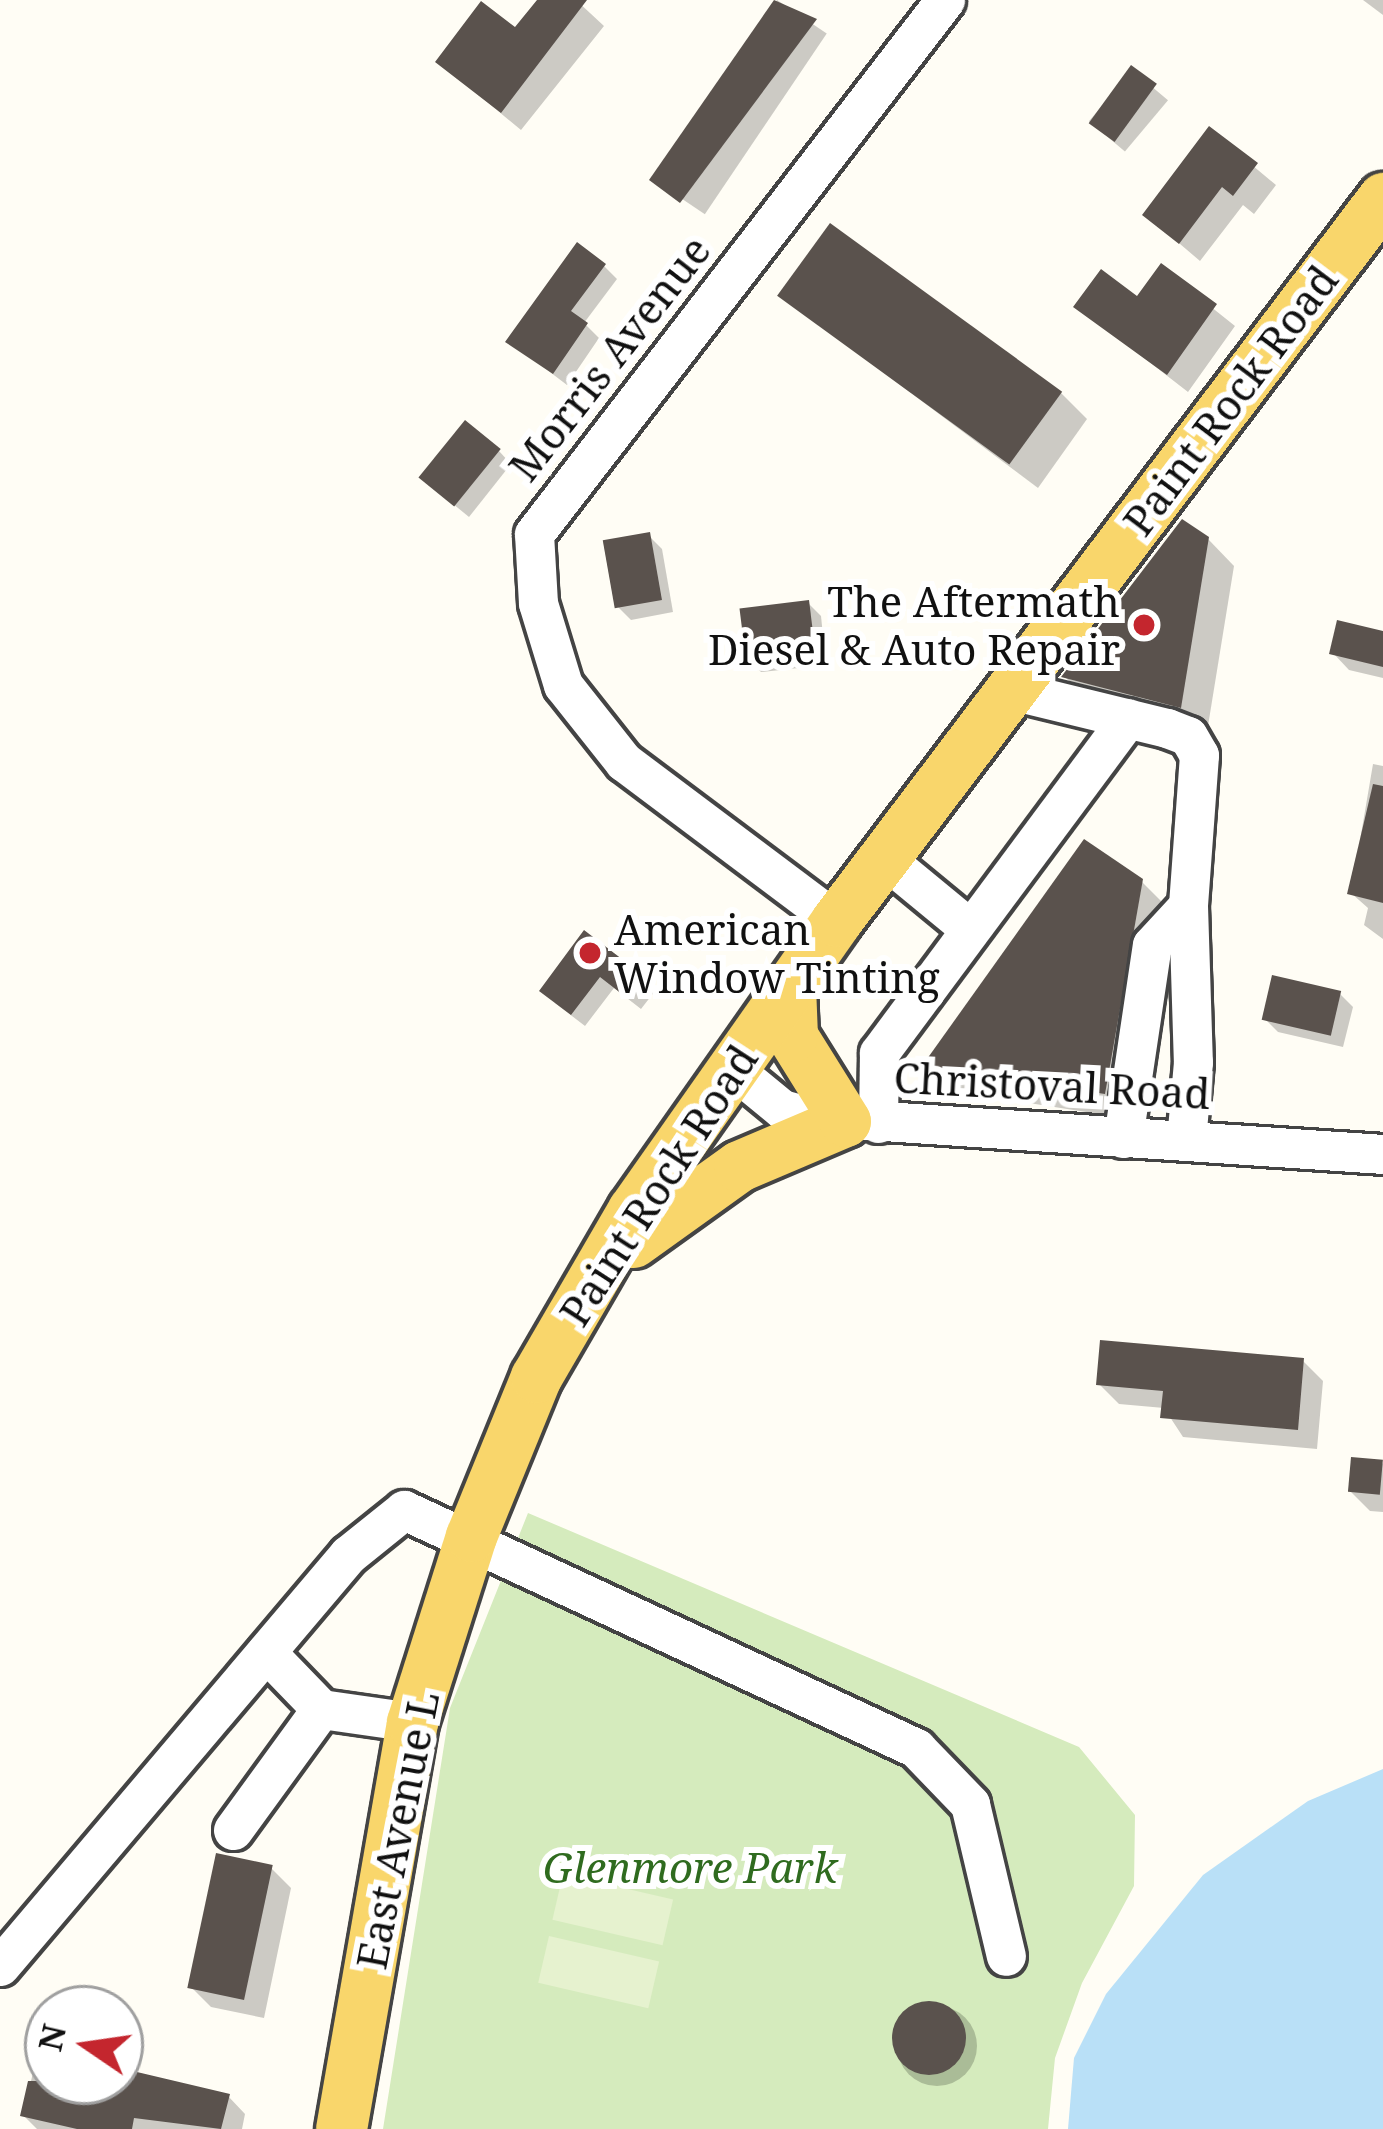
<!DOCTYPE html>
<style>
body{margin:0}
#map{position:relative;width:1383px;height:2129px;overflow:hidden;background:#fffdf5;font-family:"Noto Serif",serif}
div>[style]{position:absolute}
[style*='--x']{left:calc(var(--x)*1px);top:calc(var(--y)*1px);width:calc(var(--w)*1px);rotate:calc(var(--a)*1deg)}
.green>*{inset:0;background:#d5ebbd}
.pitch>*{inset:0;background:#e6f2cf;transform-origin:0 0}
.water>*{inset:0;background:#b9e0f7}
.shadow>*{inset:0;background:#0003;transform-origin:0 0}
.round{border-radius:50%}
.building>*{inset:0;background:#5a524d;transform-origin:0 0}
.roads{filter:drop-shadow(3px 0 #444) drop-shadow(-3px 0 #444) drop-shadow(0 3px #444) drop-shadow(0 -3px #444)}
.minor>*{height:39px;margin:-19.5px;padding:0 19.5px;transform-origin:19.5px;border-radius:19.5px;background:#fff}
.major>*{height:51px;margin:-25.5px;padding:0 25.5px;transform-origin:25.5px;border-radius:25.5px;background:#f9d66b}
.dots>*{width:33px;height:33px;translate:-50% -50%;box-sizing:border-box;border:6px solid #fff;border-radius:50%}
span{translate:-50% -50%;white-space:nowrap;text-align:center;line-height:1.15;-webkit-text-stroke:12px #fff;paint-order:stroke}
.street-label{font-size:42px;color:#111}
.poi-label{font-size:42px;color:#111}
.right{translate:-100% -50%;text-align:right}
.left{translate:0 -50%;text-align:left}
.park-label{font-size:42px;color:#2f6b1f;font-style:italic}
.north{position:absolute;left:24px;top:1985px;width:120px;height:120px;box-sizing:border-box;background:#fff;border:3px solid #a0a0a0;border-radius:50%;rotate:283deg;font-size:33px;font-weight:700;line-height:48px;text-align:center;color:#111}
.north::after{content:'';display:block;margin:auto;width:42px;height:54px;background:#c4262e;clip-path:polygon(50% 0,100% 100%,50% 72%,0 100%)}
</style>
<div id="map">
<div class="green">
<div style="clip-path:polygon(528px 1513px,1079px 1747px,1135px 1815px,1134px 1886px,1082px 1983px,1055px 2058px,1048px 2129px,383px 2129px,450px 1708px)"></div>
</div>
<div class="pitch">
<div style="left:563px;top:1874px;width:113px;height:47px;rotate:13deg"></div>
<div style="left:549px;top:1936px;width:113px;height:48px;rotate:13deg"></div>
</div>
<div class="water">
<div style="clip-path:polygon(1383px 1769px,1383px 2129px,1068px 2129px,1074px 2058px,1106px 1994px,1203px 1875px,1308px 1801px)"></div>
</div>
<div class="shadow">
<div style="clip-path:polygon(541px 0,576px 0,604px 26px,521px 130px,439px 62px,515px 31px)"></div>
<div style="left:777px;top:0;width:60px;height:218px;rotate:34deg"></div>
<div style="clip-path:polygon(1363px 0,1383px 0,1383px 15px)"></div>
<div style="left:1132px;top:70px;width:47px;height:67px;rotate:40deg"></div>
<div style="clip-path:polygon(1210px 130px,1276px 185px,1254px 214px,1243px 205px,1200px 261px,1146px 215px)"></div>
<div style="clip-path:polygon(604px 266px,617px 279px,584px 323px,599px 338px,567px 385px,509px 341px)"></div>
<div style="clip-path:polygon(1161px 267px,1235px 326px,1188px 392px,1077px 306px,1138px 300px)"></div>
<div style="clip-path:polygon(781px 296px,1061px 393px,1087px 419px,1038px 488px)"></div>
<div style="clip-path:polygon(499px 451px,511px 464px,469px 517px,436px 490px)"></div>
<div style="clip-path:polygon(649px 536px,662px 549px,673px 612px,631px 620px,618px 607px)"></div>
<div style="clip-path:polygon(1208px 539px,1234px 566px,1207px 732px,1091px 703px,1065px 677px)"></div>
<div style="clip-path:polygon(808px 603px,821px 616px,826px 665px,761px 672px,748px 659px)"></div>
<div style="clip-path:polygon(1383px 634px,1383px 678px,1349px 670px,1333px 653px)"></div>
<div style="clip-path:polygon(1373px 764px,1383px 766px,1383px 939px,1364px 925px,1368px 908px,1351px 893px)"></div>
<div style="clip-path:polygon(1141px 881px,1168px 908px,1131px 1119px,952px 1091px,926px 1065px)"></div>
<div style="clip-path:polygon(584px 934px,655px 991px,641px 1009px,614px 988px,585px 1026px,555px 1003px)"></div>
<div style="clip-path:polygon(1340px 994px,1353px 1007px,1343px 1047px,1278px 1032px,1265px 1019px)"></div>
<div style="clip-path:polygon(1303px 1361px,1323px 1381px,1317px 1449px,1183px 1437px,1164px 1408px,1119px 1404px,1099px 1384px)"></div>
<div style="clip-path:polygon(1383px 1463px,1383px 1512px,1370px 1511px,1350px 1491px)"></div>
<div style="clip-path:polygon(271px 1868px,291px 1888px,264px 2018px,211px 2007px,191px 1987px)"></div>
<div class="round" style="left:897px;top:2006px;width:80px;height:80px"></div>
<div style="clip-path:polygon(39px 2047px,48px 2049px,48px 2081px,120px 2081px,120px 2068px,228px 2096px,245px 2114px,242px 2129px,37px 2129px,23px 2115px)"></div>
</div>
<div class="building">
<div style="clip-path:polygon(537px 0,587px 0,501px 113px,435px 62px,481px 1px,515px 27px)"></div>
<div style="clip-path:polygon(774px 0,817px 19px,680px 203px,649px 180px)"></div>
<div style="left:1131px;top:65px;width:32px;height:72px;rotate:36deg"></div>
<div style="clip-path:polygon(1209px 126px,1258px 163px,1233px 196px,1222px 187px,1179px 244px,1142px 215px)"></div>
<div style="left:830px;top:223px;width:287px;height:90px;rotate:36deg"></div>
<div style="clip-path:polygon(577px 242px,606px 264px,571px 311px,588px 323px,553px 374px,505px 342px)"></div>
<div style="clip-path:polygon(1161px 263px,1217px 304px,1167px 375px,1073px 307px,1101px 269px,1137px 296px)"></div>
<div style="left:465px;top:420px;width:46px;height:74px;rotate:39deg"></div>
<div style="clip-path:polygon(1182px 519px,1209px 537px,1181px 708px,1061px 677px)"></div>
<div style="left:650px;top:532px;width:69px;height:48px;rotate:80deg"></div>
<div style="left:809px;top:600px;width:52px;height:70px;rotate:83deg"></div>
<div style="clip-path:polygon(1337px 620px,1383px 631px,1383px 667px,1329px 654px)"></div>
<div style="clip-path:polygon(1373px 784px,1383px 786px,1383px 903px,1347px 894px)"></div>
<div style="clip-path:polygon(1084px 839px,1143px 879px,1105px 1094px,922px 1066px)"></div>
<div style="clip-path:polygon(584px 930px,644px 976px,627px 998px,600px 977px,571px 1015px,539px 991px)"></div>
<div style="left:1272px;top:975px;width:71px;height:46px;rotate:13deg"></div>
<div style="clip-path:polygon(1100px 1340px,1304px 1358px,1298px 1430px,1160px 1418px,1163px 1391px,1096px 1385px)"></div>
<div style="left:1351px;top:1457px;width:32px;height:35px;rotate:5deg"></div>
<div style="left:216px;top:1853px;width:58px;height:138px;rotate:12deg"></div>
<div class="round" style="left:892px;top:2001px;width:74px;height:74px"></div>
<div style="clip-path:polygon(120px 2068px,230px 2094px,221px 2129px,134px 2118px,132px 2129px,77px 2129px,20px 2116px,28px 2081px,120px 2081px)"></div>
</div>
<div class="roads">
<div class="minor">
<div style="--x:1011;--y:690;--w:161;--a:13.7"></div>
<div style="--x:1167;--y:728;--w:22;--a:21"></div>
<div style="--x:1188;--y:736;--w:22;--a:60"></div>
<div style="--x:1199;--y:755;--w:151;--a:94.2"></div>
<div style="--x:1188;--y:906;--w:156;--a:88.2"></div>
<div style="--x:1193;--y:1062;--w:79;--a:95.1"></div>
<div style="--x:884;--y:858;--w:110;--a:39.5"></div>
<div style="--x:836;--y:921;--w:265;--a:-143.1"></div>
<div style="--x:624;--y:762;--w:98;--a:-128.4"></div>
<div style="--x:563;--y:685;--w:86;--a:-107"></div>
<div style="--x:538;--y:603;--w:69;--a:-93.3"></div>
<div style="--x:534;--y:534;--w:674;--a:-52.42"></div>
<div style="--x:732;--y:1068;--w:65;--a:39.4"></div>
<div style="--x:782;--y:1109;--w:27;--a:15"></div>
<div style="--x:808;--y:1116;--w:576;--a:3.78"></div>
<div style="--x:878;--y:1123;--w:70;--a:-89.2"></div>
<div style="--x:879;--y:1053;--w:417;--a:-53.4"></div>
<div style="--x:1123;--y:1138;--w:195;--a:-81.5"></div>
<div style="--x:1152;--y:945;--w:53;--a:-47.3"></div>
<div style="--x:266;--y:1652;--w:79;--a:46"></div>
<div style="--x:321;--y:1709;--w:92;--a:8.1"></div>
<div style="--x:233;--y:1830;--w:150;--a:-54"></div>
<div style="--x:0;--y:1966;--w:539;--a:-49.74"></div>
<div style="--x:348;--y:1555;--w:72;--a:-38.8"></div>
<div style="--x:404;--y:1510;--w:565;--a:24.93"></div>
<div style="--x:916;--y:1748;--w:78;--a:46"></div>
<div style="--x:970;--y:1804;--w:156;--a:76.7"></div>
</div>
<div class="major">
<div style="--x:633;--y:1242;--w:130;--a:-35.6"></div>
<div style="--x:739;--y:1166;--w:115;--a:-23"></div>
<div style="--x:845;--y:1121;--w:100;--a:-121.9"></div>
<div style="--x:792;--y:1036;--w:49;--a:-92.3"></div>
<div style="--x:341;--y:2129;--w:413;--a:-80.1"></div>
<div style="--x:412;--y:1722;--w:195;--a:-72.4"></div>
<div style="--x:471;--y:1536;--w:172;--a:-67.8"></div>
<div style="--x:536;--y:1377;--w:193;--a:-59.9"></div>
<div style="--x:633;--y:1210;--w:353;--a:-54.9"></div>
<div style="--x:836;--y:921;--w:907;--a:-52.89"></div>
</div>
</div>
<div class="dots">
<div style="left:1144px;top:625px;background:#c4262e"></div>
<div style="left:590px;top:953px;background:#c4262e"></div>
</div>
<div class="street-label">
<span style="left:609px;top:358px;rotate:-52deg">Morris Avenue</span>
<span style="left:1230px;top:400px;rotate:-53deg">Paint Rock Road</span>
<span style="left:1052px;top:1085px;rotate:3deg">Christoval Road</span>
<span style="left:658px;top:1185px;rotate:-57deg">Paint Rock Road</span>
<span style="left:397px;top:1830px;rotate:-79deg">East Avenue L</span>
</div>
<div class="poi-label">
<span class="right" style="left:1120px;top:625px">The Aftermath<br>Diesel &amp; Auto Repair</span>
<span class="left" style="left:614px;top:953px">American<br>Window Tinting</span>
</div>
<div class="park-label">
<span style="left:690px;top:1867px">Glenmore Park</span>
</div>
<div class="north">N</div>
</div>
